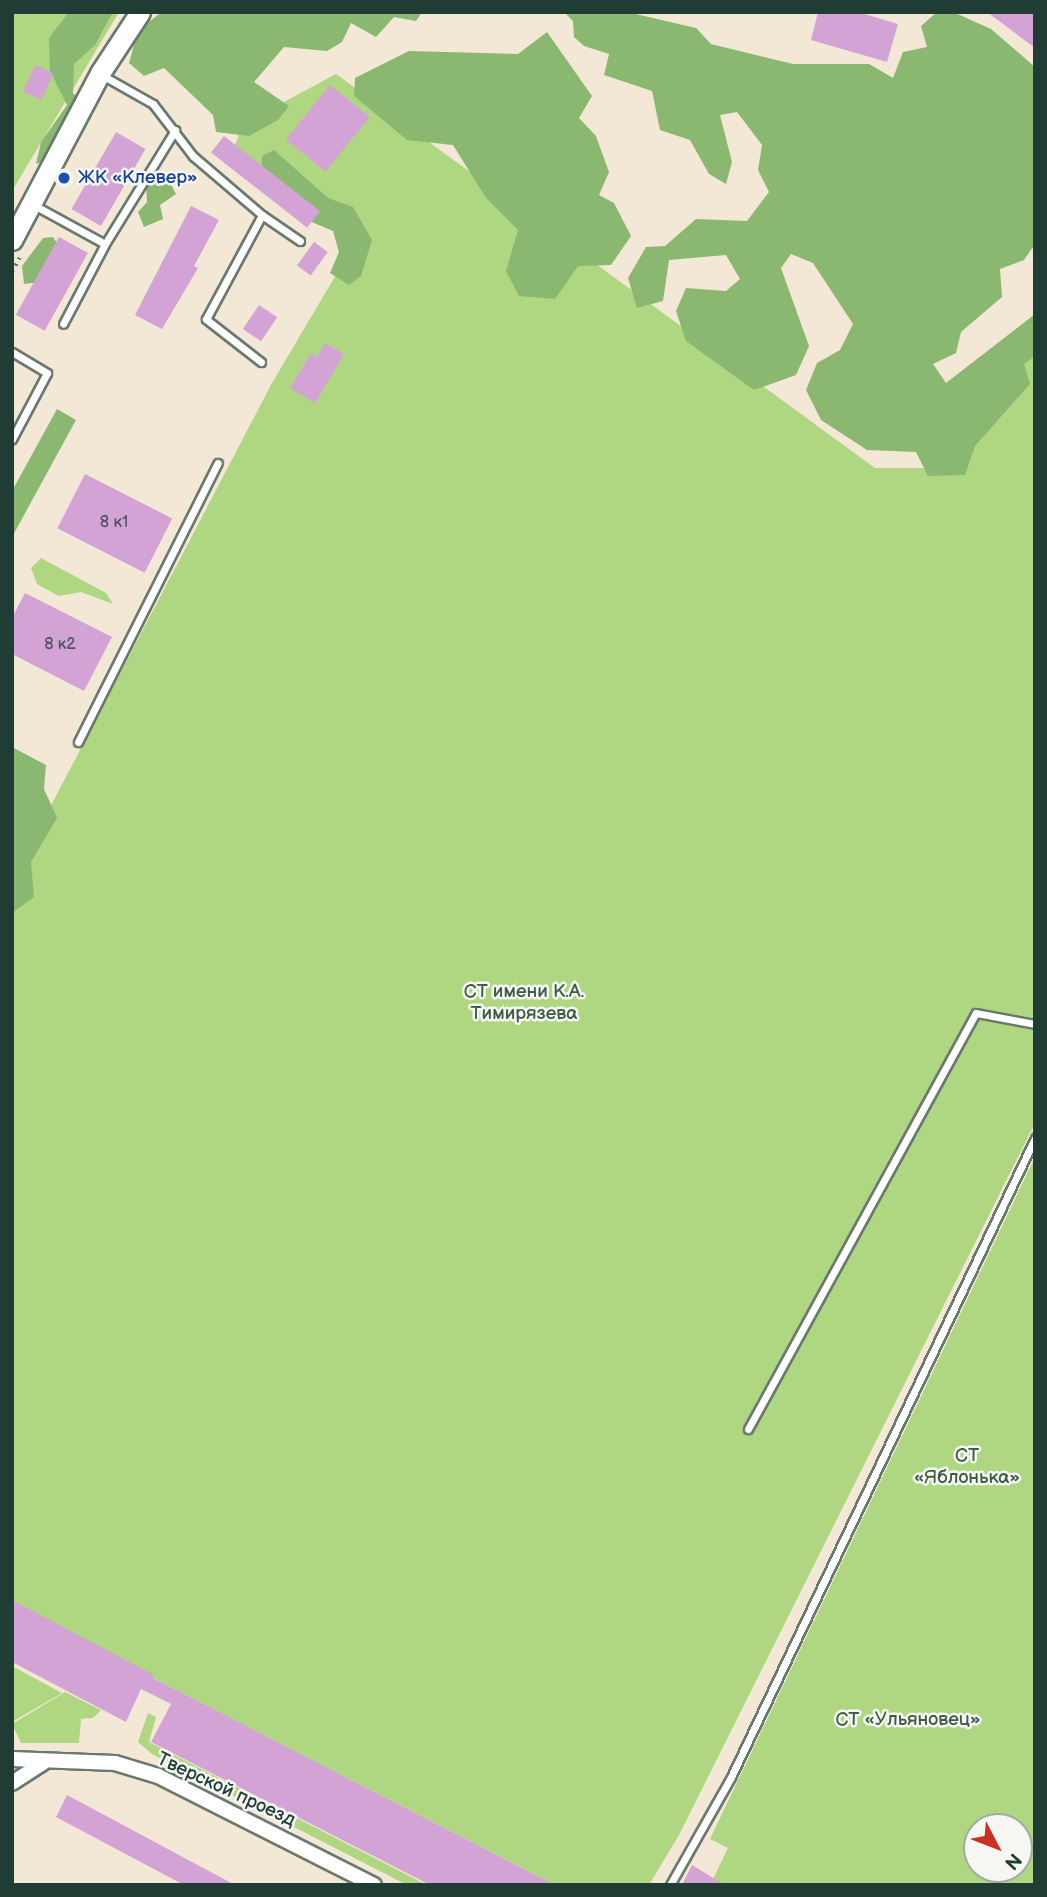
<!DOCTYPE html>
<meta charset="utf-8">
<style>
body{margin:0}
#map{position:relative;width:1047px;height:1897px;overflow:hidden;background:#f3e8d6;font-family:"Balsamiq Sans",sans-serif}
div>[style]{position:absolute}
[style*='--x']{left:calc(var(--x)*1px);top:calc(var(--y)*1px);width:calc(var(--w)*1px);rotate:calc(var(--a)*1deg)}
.green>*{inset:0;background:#afd782}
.forest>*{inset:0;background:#8bb870}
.building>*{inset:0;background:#d3a3d5;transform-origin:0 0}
.path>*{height:3.5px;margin-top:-1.75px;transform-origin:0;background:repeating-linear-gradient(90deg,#69796d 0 2px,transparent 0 7px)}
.roads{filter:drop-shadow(2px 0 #69796d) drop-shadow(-2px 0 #69796d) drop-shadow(0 2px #69796d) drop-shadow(0 -2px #69796d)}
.service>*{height:7px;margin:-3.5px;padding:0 3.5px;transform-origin:3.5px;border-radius:3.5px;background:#fff}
.minor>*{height:14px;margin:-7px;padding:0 7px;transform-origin:7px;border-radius:7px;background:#fff}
.tertiary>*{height:19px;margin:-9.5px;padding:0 9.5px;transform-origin:9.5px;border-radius:9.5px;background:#fff}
.dots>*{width:19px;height:19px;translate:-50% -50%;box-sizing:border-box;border:4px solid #f6f6f2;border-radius:50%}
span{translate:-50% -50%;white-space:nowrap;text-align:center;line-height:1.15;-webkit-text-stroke:5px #f6f6f2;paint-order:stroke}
.number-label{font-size:16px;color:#4c565c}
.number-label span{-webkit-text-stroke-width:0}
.transit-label{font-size:19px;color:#164399}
.left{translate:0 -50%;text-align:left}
.park-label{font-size:19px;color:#3c5c44}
.street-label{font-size:19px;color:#1f3d34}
.frame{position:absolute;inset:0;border:14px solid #1f3d34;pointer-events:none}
.north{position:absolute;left:963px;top:1813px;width:70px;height:70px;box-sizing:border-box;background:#f6f6f2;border:2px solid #a0aca6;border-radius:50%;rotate:132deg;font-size:19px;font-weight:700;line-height:28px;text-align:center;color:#1f3d34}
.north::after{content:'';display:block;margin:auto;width:24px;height:32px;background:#c8321e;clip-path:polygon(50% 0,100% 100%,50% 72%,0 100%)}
</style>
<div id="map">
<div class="green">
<div style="clip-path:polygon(12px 12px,119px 12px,12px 191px)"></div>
<div style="clip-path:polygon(336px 74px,875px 468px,944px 468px,1035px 340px,1035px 1123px,679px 1835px,649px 1885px,555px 1885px,176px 1690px,12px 1600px,12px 880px,272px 383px,353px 246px,235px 145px,243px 124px)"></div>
<div style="clip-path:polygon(41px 558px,106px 593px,113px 604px,81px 592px,59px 596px,37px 584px,31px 568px)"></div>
<div style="clip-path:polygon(evenodd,1035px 1157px,1035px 1885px,710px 1885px,728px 1848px,710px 1839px,1035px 1157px,977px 1827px,1019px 1827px,1019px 1869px,977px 1869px,977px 1827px)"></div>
<div style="clip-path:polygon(12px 1666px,62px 1693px,12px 1722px)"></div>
<div style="clip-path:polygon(65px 1692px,101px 1710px,93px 1718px,81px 1719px,79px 1743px,21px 1743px,12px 1724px)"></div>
<div style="clip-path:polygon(148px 1713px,156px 1717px,149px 1742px,427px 1885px,407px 1885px,152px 1754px,138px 1742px)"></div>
</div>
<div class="forest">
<div style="clip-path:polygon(69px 12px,113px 12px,95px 45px,74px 64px,73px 94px,90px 99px,62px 155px,36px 164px,41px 142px,67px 105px,50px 71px,49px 38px)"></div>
<div style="clip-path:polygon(162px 12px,422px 12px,416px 21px,394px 17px,376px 37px,351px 23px,342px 42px,327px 51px,284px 47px,254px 82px,289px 106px,278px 120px,249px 136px,216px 132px,213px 115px,164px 68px,144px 76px,129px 63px,138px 30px)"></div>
<div style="clip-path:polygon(564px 12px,627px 12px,696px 28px,711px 44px,793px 64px,869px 64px,893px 78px,903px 52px,927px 47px,921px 26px,937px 12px,953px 12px,991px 29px,1035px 67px,1035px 244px,1024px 260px,1000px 269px,1002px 297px,961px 332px,956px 353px,933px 364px,946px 383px,1035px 314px,1035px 356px,1024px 364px,1030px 384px,975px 446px,965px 475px,928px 476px,916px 452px,867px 450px,821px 420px,806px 390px,817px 363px,840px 350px,853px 324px,813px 263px,791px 254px,781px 268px,809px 346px,796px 375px,754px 390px,686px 341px,676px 311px,686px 288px,726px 291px,740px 279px,726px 255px,669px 260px,663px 301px,637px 308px,628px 278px,646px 247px,665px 246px,696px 219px,747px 221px,769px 192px,758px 170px,762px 145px,737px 112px,720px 115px,732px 162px,726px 184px,709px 174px,690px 140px,660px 130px,652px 91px,604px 75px,609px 54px,584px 46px,574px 37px,573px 21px)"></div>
<div style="clip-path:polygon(547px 32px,592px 96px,579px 118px,596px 136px,609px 172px,599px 195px,614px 203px,631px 236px,611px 265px,578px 266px,555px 299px,519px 296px,506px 271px,518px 230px,486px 198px,453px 145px,407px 140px,354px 96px,355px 78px,409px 51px,518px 54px)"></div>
<div style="clip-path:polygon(274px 150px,328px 198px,353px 207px,372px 240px,361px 276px,349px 285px,330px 273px,339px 252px,333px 231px,307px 220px,262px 172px,262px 156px)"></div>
<div style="clip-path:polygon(167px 177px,176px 194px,160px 205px,163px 219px,144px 227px,138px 212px,147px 202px,146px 184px)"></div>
<div style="clip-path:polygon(53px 237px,62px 251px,48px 281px,24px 284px,22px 266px,43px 238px)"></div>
<div style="clip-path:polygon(57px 409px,76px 420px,12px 537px,12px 491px)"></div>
<div style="clip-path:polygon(12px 747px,46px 765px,44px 789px,57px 818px,31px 862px,34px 897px,12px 913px)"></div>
</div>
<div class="building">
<div style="clip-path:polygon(818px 12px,858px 12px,898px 24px,887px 62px,811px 40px)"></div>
<div style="clip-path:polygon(987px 12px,1035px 12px,1035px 48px)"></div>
<div style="left:35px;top:65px;width:20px;height:29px;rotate:24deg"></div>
<div style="left:330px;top:85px;width:51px;height:70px;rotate:39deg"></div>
<div style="left:116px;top:132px;width:34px;height:89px;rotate:30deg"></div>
<div style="left:224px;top:136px;width:122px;height:21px;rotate:38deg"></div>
<div style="clip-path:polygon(191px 206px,219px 220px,194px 266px,198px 268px,162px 329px,135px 315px)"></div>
<div style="left:59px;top:237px;width:33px;height:89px;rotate:29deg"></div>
<div style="left:314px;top:242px;width:17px;height:29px;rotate:36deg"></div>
<div style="left:259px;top:305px;width:22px;height:29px;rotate:34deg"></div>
<div style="clip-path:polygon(325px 343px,344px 354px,315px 403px,290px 388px,311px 353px,317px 357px)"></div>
<div style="left:85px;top:474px;width:98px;height:61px;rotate:27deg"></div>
<div style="clip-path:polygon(25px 593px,112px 637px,84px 691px,12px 654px,12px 618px)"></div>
<div style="clip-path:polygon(12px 1600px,154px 1675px,153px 1678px,555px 1885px,430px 1885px,151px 1742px,171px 1704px,141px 1689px,126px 1722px,12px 1662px)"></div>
<div style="clip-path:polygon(67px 1795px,235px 1885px,184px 1885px,56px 1817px)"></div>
<div style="clip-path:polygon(692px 1865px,725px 1885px,682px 1885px)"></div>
</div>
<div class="path">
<div style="--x:12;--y:272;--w:17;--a:-62"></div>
</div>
<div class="roads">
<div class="service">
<div style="--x:100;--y:74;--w:61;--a:29.5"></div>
<div style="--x:153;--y:104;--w:66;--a:52.4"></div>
<div style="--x:193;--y:156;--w:91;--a:40.5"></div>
<div style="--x:262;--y:215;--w:46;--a:34.4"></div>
<div style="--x:32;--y:204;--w:83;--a:28.7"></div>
<div style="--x:105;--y:244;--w:90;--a:117.7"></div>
<div style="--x:105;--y:244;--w:134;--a:-58.4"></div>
<div style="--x:12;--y:352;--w:41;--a:31"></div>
<div style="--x:47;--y:373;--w:75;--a:117.9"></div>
<div style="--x:261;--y:362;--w:70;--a:-142"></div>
<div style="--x:206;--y:319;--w:118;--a:-61.7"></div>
<div style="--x:78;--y:742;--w:312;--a:-63.4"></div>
<div style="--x:748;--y:1429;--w:474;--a:-61.3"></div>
<div style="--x:976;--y:1013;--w:60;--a:10.6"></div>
<div style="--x:670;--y:1885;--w:124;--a:-60.5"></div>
<div style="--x:731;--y:1777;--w:708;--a:-64.56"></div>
</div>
<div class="minor">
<div style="--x:12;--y:1759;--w:103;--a:2.2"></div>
<div style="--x:115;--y:1763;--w:45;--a:16.8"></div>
<div style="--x:158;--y:1776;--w:242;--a:26.8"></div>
<div style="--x:12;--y:1783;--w:37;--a:-33"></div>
</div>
<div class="tertiary">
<div style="--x:12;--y:240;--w:189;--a:-62.2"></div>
<div style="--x:100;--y:73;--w:73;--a:-56.7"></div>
</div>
</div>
<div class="dots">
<div style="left:64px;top:178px;background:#1a4fb4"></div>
</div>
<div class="number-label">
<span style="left:114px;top:523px">8 к1</span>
<span style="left:60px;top:645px">8 к2</span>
</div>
<div class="transit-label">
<span class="left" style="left:78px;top:178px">ЖК «Клевер»</span>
</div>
<div class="park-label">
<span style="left:524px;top:1003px">СТ имени К.А.<br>Тимирязева</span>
<span style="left:967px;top:1467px">СТ<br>«Яблонька»</span>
<span style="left:908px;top:1720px">СТ «Ульяновец»</span>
</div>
<div class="street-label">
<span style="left:226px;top:1790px;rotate:25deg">Тверской проезд</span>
</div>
<div class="frame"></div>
<div class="north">N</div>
</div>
